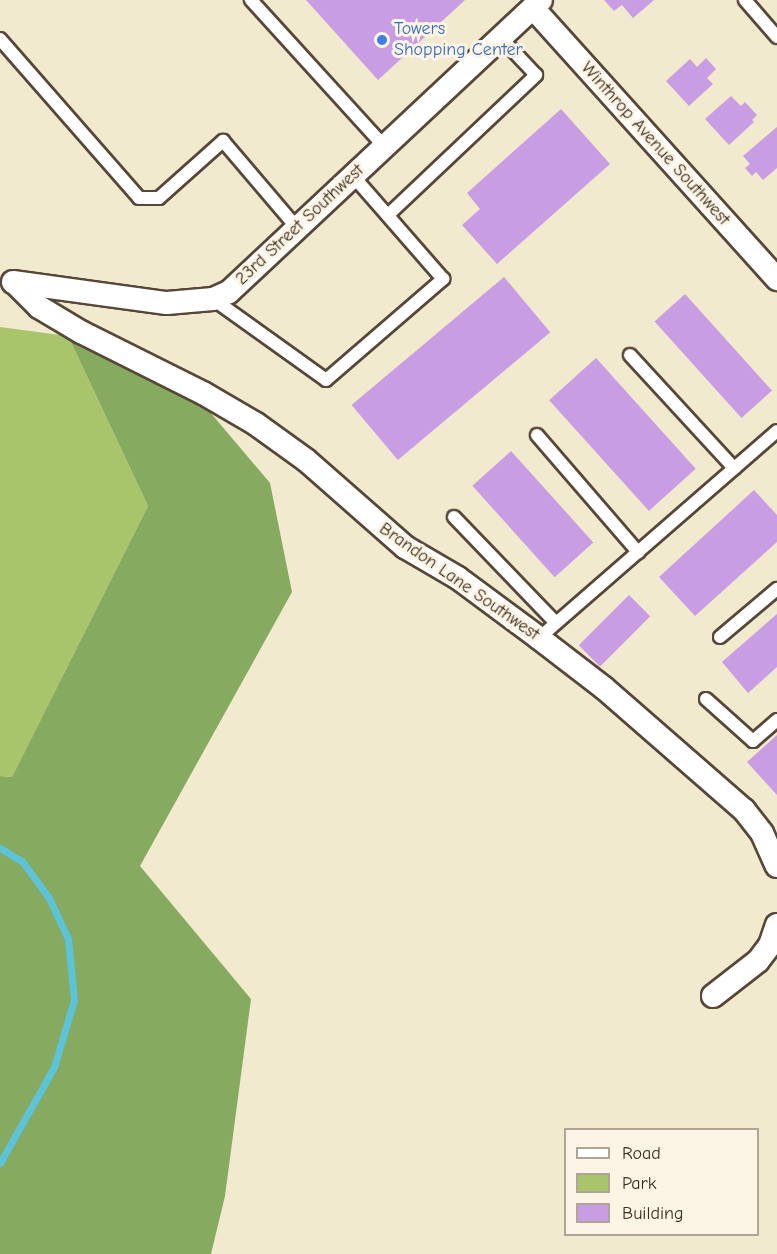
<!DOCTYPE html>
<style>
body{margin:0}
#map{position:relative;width:777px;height:1254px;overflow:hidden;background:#f1eace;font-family:"Comic Neue",sans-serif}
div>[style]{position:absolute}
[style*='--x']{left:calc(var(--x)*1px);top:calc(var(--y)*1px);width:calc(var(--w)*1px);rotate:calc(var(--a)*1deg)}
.green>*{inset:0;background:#a9c56c}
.forest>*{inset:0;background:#86aa60}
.stream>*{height:7px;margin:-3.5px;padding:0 3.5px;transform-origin:3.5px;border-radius:3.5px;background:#5cc3d8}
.building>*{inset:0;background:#c89de3;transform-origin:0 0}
.roads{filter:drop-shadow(2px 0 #564738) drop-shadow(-2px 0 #564738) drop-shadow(0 2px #564738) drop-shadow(0 -2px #564738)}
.lane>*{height:12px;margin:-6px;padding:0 6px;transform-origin:6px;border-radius:6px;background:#fff}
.street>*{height:22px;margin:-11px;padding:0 11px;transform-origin:11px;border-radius:11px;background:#fff}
.dots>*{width:16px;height:16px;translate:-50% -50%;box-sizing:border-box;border:3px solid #fcf5e5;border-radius:50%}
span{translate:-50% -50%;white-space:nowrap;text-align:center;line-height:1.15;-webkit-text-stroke:6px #fcf5e5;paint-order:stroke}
.shop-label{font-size:18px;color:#366cbe}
.left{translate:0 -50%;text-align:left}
.street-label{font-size:18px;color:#3b2a1e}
.legend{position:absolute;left:564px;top:1128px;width:195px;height:108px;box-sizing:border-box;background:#fcf5e5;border:2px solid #afa495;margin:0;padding:8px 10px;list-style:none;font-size:18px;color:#3b2a1e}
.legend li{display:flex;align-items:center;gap:12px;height:30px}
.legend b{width:30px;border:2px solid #afa495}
</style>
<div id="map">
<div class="green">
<div style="clip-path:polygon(0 327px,68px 336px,148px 506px,12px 777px,0 776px)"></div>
</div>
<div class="forest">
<div style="clip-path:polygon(68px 336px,204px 405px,270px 483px,292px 592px,140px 866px,251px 999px,225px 1196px,211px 1254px,0 1254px,0 776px,12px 777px,148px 506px)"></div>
</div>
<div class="stream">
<div style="--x:0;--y:848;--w:26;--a:31"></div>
<div style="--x:22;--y:861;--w:46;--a:53.9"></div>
<div style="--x:49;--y:898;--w:45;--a:65.1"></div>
<div style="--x:68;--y:939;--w:61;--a:84.4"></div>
<div style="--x:74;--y:1000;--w:70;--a:106.6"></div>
<div style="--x:54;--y:1067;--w:110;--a:119.4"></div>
</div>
<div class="building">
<div style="clip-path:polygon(306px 0,465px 0,378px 80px)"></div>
<div style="clip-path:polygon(604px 0,654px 0,633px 18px,622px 5px,614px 11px)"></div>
<div style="clip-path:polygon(706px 58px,716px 69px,707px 78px,713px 84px,689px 106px,666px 81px,690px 59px,697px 67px)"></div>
<div style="clip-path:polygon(731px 96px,741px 106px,745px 102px,757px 115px,752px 120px,754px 122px,729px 145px,705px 119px)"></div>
<div style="clip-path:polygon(561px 109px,610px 164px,497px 264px,462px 225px,480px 209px,467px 193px)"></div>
<div style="clip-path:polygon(777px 127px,777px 168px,763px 180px,756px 172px,752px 176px,745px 168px,750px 164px,743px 156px)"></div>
<div style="left:504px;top:277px;width:72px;height:199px;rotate:50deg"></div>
<div style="left:685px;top:294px;width:130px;height:41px;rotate:48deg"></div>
<div style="left:596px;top:358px;width:149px;height:63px;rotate:48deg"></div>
<div style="left:511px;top:451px;width:123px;height:52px;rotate:48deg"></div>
<div style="clip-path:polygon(754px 490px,777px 515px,777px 542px,695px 616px,659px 577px)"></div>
<div style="left:629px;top:595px;width:30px;height:71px;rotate:45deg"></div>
<div style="clip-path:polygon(777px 614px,777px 667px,748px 693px,722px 662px)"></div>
<div style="clip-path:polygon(777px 735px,777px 795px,747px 762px)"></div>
</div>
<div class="roads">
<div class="lane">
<div style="--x:251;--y:0;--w:197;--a:47.7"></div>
<div style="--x:745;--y:0;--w:49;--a:49.1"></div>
<div style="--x:0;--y:39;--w:211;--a:48.8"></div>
<div style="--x:139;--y:198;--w:20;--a:0"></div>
<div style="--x:159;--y:198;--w:86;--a:-41.7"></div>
<div style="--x:223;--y:141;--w:116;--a:49.6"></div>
<div style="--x:388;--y:215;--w:204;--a:-43.4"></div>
<div style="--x:536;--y:75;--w:51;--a:-133.4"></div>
<div style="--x:213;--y:299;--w:139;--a:35.6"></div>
<div style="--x:326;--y:380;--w:155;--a:-40.8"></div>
<div style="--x:443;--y:279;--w:137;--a:-131.1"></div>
<div style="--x:630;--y:355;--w:154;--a:47.4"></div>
<div style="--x:537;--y:435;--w:155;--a:49.2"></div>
<div style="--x:454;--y:517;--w:147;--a:46.1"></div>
<div style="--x:720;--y:637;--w:75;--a:-40.1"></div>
<div style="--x:539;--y:638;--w:315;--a:-41"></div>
<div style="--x:706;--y:699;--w:63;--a:41.8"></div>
<div style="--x:753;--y:741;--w:32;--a:-41"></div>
</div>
<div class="street">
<div style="--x:533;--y:8;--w:365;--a:48"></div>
<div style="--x:13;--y:282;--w:155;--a:7.8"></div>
<div style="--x:167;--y:303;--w:46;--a:-5"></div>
<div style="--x:213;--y:299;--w:17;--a:-24"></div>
<div style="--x:229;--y:292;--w:427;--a:-43.1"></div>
<div style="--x:15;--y:283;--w:34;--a:45"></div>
<div style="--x:39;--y:307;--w:49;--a:30.8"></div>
<div style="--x:81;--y:332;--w:136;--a:26.6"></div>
<div style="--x:203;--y:393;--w:61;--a:30.3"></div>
<div style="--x:256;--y:424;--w:62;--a:35.8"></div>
<div style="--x:306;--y:460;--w:132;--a:41.3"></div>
<div style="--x:405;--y:547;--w:61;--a:30.3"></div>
<div style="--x:458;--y:578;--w:101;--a:36.5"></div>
<div style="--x:539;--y:638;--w:82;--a:37.6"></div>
<div style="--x:604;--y:688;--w:186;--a:41.1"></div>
<div style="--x:744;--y:810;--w:29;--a:52"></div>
<div style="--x:762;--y:833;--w:36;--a:66"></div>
<div style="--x:713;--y:996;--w:57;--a:-37.9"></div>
<div style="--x:758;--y:961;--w:20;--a:-53"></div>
<div style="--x:770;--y:945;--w:21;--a:-71"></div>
</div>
</div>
<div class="dots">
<div style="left:382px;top:40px;background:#3f7fe0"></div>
</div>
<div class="shop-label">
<span class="left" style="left:394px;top:40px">Towers<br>Shopping Center</span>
</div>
<div class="street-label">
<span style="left:655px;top:144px;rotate:48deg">Winthrop Avenue Southwest</span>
<span style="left:300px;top:225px;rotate:-43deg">23rd Street Southwest</span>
<span style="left:459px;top:582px;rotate:35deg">Brandon Lane Southwest</span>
</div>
<ul class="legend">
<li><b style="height:8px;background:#fff"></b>Road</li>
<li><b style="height:16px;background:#a9c56c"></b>Park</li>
<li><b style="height:16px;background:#c89de3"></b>Building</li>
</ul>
</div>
